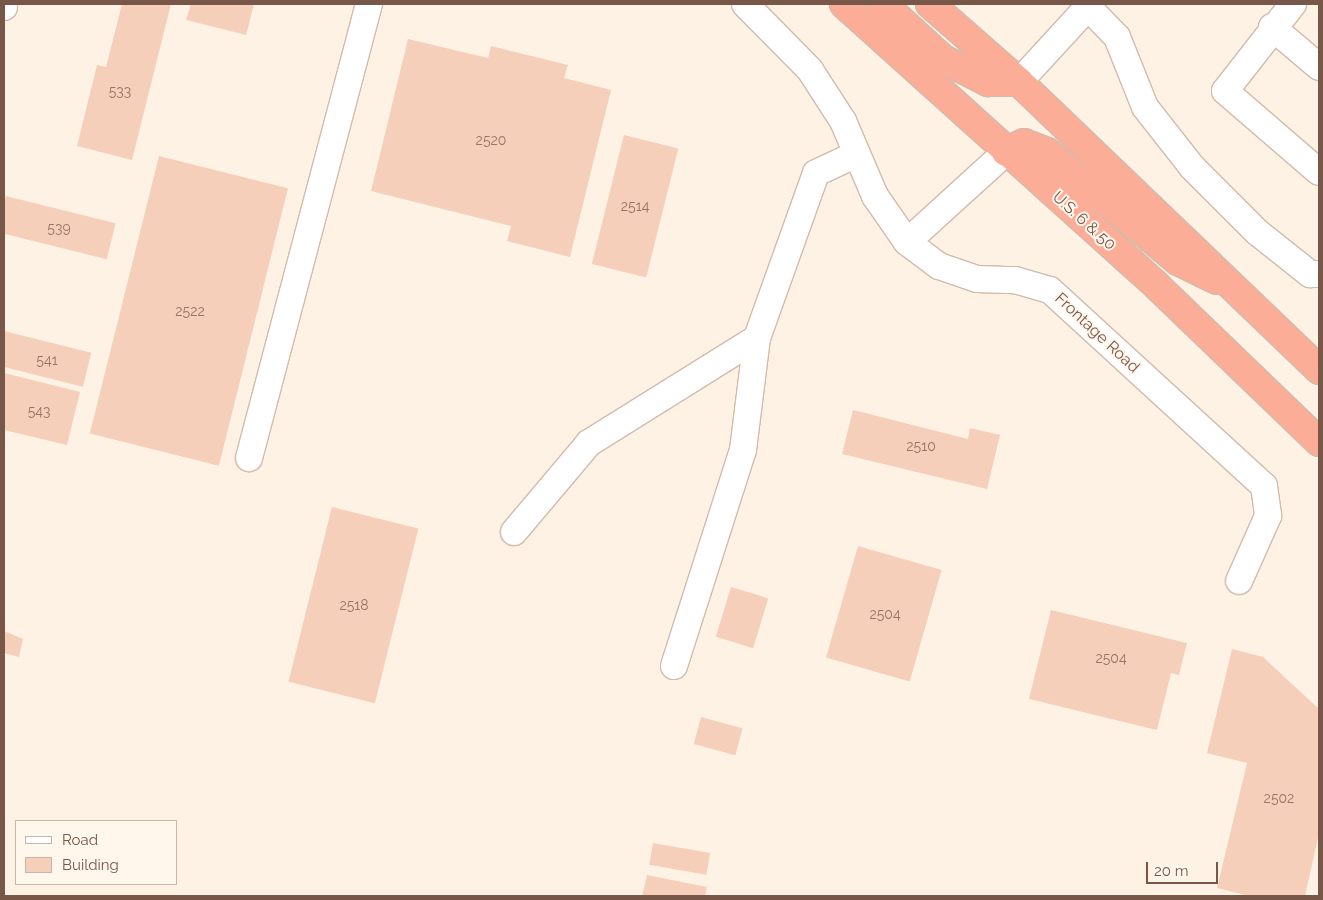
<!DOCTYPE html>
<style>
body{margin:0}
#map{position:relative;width:1323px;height:900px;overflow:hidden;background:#fef2e4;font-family:Raleway,sans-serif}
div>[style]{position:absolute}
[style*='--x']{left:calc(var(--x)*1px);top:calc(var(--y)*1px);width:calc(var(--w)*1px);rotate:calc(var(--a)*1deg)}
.building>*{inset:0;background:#f5cfba;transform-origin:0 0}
.roads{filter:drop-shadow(1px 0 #d2bbac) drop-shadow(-1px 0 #d2bbac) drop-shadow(0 1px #d2bbac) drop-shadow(0 -1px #d2bbac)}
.minor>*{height:26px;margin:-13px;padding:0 13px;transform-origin:13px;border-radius:13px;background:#fff}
.highway>*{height:28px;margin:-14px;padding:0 14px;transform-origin:14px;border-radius:14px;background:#fbad97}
span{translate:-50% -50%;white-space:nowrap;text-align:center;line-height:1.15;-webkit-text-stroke:4px #fff6ec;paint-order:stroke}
.number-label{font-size:14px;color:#977564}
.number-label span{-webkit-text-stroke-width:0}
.street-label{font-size:16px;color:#785748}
.frame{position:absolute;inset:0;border:5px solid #785748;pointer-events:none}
.legend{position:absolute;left:15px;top:820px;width:162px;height:65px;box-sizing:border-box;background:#fff6ec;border:1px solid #c9b6aa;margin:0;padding:6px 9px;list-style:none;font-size:15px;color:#785748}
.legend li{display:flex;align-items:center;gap:10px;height:25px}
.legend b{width:25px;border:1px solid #c9b6aa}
.scale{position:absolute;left:1146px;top:862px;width:72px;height:22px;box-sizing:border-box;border:2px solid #785748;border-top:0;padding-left:6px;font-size:15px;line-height:18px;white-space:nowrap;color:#785748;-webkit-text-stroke:4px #fff6ec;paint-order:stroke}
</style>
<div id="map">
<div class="building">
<div style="clip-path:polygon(122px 4px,171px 4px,132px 160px,77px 146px,97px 65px,106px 67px)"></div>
<div style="clip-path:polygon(191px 4px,254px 4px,246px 35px,186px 20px)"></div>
<div style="clip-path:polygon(408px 39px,488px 58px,491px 46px,568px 65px,564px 78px,611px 90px,570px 257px,507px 241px,511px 226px,371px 191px)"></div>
<div style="left:624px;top:135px;width:56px;height:133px;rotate:14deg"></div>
<div style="left:159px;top:156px;width:133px;height:286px;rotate:14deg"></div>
<div style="left:6px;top:196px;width:113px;height:37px;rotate:14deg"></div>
<div style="left:4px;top:331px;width:90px;height:35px;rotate:14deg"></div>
<div style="clip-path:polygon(4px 373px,80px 392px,67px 445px,4px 430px)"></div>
<div style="clip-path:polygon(853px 410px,968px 439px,970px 428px,1000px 435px,987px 489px,842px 454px)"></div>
<div style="left:332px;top:507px;width:89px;height:180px;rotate:14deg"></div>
<div style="left:858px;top:546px;width:87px;height:116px;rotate:16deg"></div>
<div style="left:731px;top:587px;width:39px;height:52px;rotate:17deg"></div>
<div style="clip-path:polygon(1051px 610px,1187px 643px,1179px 675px,1171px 673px,1157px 730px,1029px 699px)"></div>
<div style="clip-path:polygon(4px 631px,23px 639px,19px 657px,4px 653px)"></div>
<div style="clip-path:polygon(1232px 649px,1263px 657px,1319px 709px,1319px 833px,1305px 896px,1249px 896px,1217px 888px,1247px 763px,1207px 753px)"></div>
<div style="left:701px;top:717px;width:43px;height:28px;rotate:15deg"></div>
<div style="left:653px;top:843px;width:58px;height:22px;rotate:10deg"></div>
<div style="clip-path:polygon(647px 875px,707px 887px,705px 896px,642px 896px)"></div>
</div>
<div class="roads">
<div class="minor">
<div style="--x:745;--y:4;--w:93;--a:45.4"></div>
<div style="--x:810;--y:70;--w:61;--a:57.1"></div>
<div style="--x:843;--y:121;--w:82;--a:66.9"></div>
<div style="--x:875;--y:196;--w:56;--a:55.2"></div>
<div style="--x:907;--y:242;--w:40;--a:37"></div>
<div style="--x:939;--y:266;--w:40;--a:18.9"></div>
<div style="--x:977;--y:279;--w:38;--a:2"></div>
<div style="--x:1015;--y:280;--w:36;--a:16"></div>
<div style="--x:1050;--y:290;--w:290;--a:42.5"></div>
<div style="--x:1264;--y:486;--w:30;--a:82"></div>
<div style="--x:1268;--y:516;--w:71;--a:114"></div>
<div style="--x:1085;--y:4;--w:46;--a:45.9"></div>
<div style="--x:1117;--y:37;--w:75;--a:68.2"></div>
<div style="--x:1145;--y:107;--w:76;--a:51.9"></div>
<div style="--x:1192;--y:167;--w:92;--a:45"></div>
<div style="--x:1257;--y:232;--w:68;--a:38.4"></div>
<div style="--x:1310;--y:274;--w:9;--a:0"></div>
<div style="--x:1293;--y:4;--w:110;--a:128"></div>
<div style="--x:1225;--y:91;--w:124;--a:40.8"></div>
<div style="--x:4;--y:7;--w:3;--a:-90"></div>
<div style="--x:1272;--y:27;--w:62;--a:40.4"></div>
<div style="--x:1019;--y:82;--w:102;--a:-47.4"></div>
<div style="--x:907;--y:242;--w:134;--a:-42.3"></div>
<div style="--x:249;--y:458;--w:470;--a:-75.2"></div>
<div style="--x:514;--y:532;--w:116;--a:-49.9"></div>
<div style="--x:589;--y:443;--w:198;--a:-32"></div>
<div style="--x:757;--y:338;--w:175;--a:-70.3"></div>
<div style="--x:816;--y:173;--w:45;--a:-24.9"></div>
<div style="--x:674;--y:666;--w:227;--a:-72.3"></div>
<div style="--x:743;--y:450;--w:113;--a:-82.9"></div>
</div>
<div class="highway">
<div style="--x:844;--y:4;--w:421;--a:42"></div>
<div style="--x:1157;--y:286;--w:225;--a:43.9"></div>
<div style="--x:883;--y:4;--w:81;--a:42.5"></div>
<div style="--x:943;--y:59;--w:51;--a:27.1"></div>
<div style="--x:988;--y:82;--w:31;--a:0"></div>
<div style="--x:930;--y:4;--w:118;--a:41.2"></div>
<div style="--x:1019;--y:82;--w:416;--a:43.8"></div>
<div style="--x:1006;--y:152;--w:20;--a:-27"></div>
<div style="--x:1024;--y:143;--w:25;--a:21"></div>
<div style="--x:1047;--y:152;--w:170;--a:39.8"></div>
<div style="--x:1178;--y:261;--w:43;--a:26"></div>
</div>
</div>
<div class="number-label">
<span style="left:120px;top:91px">533</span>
<span style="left:491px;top:140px">2520</span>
<span style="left:635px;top:206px">2514</span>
<span style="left:59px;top:228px">539</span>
<span style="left:190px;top:311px">2522</span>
<span style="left:47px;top:360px">541</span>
<span style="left:39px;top:411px">543</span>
<span style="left:921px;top:446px">2510</span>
<span style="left:354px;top:605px">2518</span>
<span style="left:885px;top:614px">2504</span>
<span style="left:1111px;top:658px">2504</span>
<span style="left:1279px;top:798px">2502</span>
</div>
<div class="street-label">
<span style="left:1084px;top:221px;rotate:42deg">U.S. 6 &amp; 50</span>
<span style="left:1097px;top:333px;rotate:43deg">Frontage Road</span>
</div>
<div class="frame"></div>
<ul class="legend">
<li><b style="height:6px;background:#fff"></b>Road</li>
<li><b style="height:14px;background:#f5cfba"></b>Building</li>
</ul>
<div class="scale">20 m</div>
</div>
